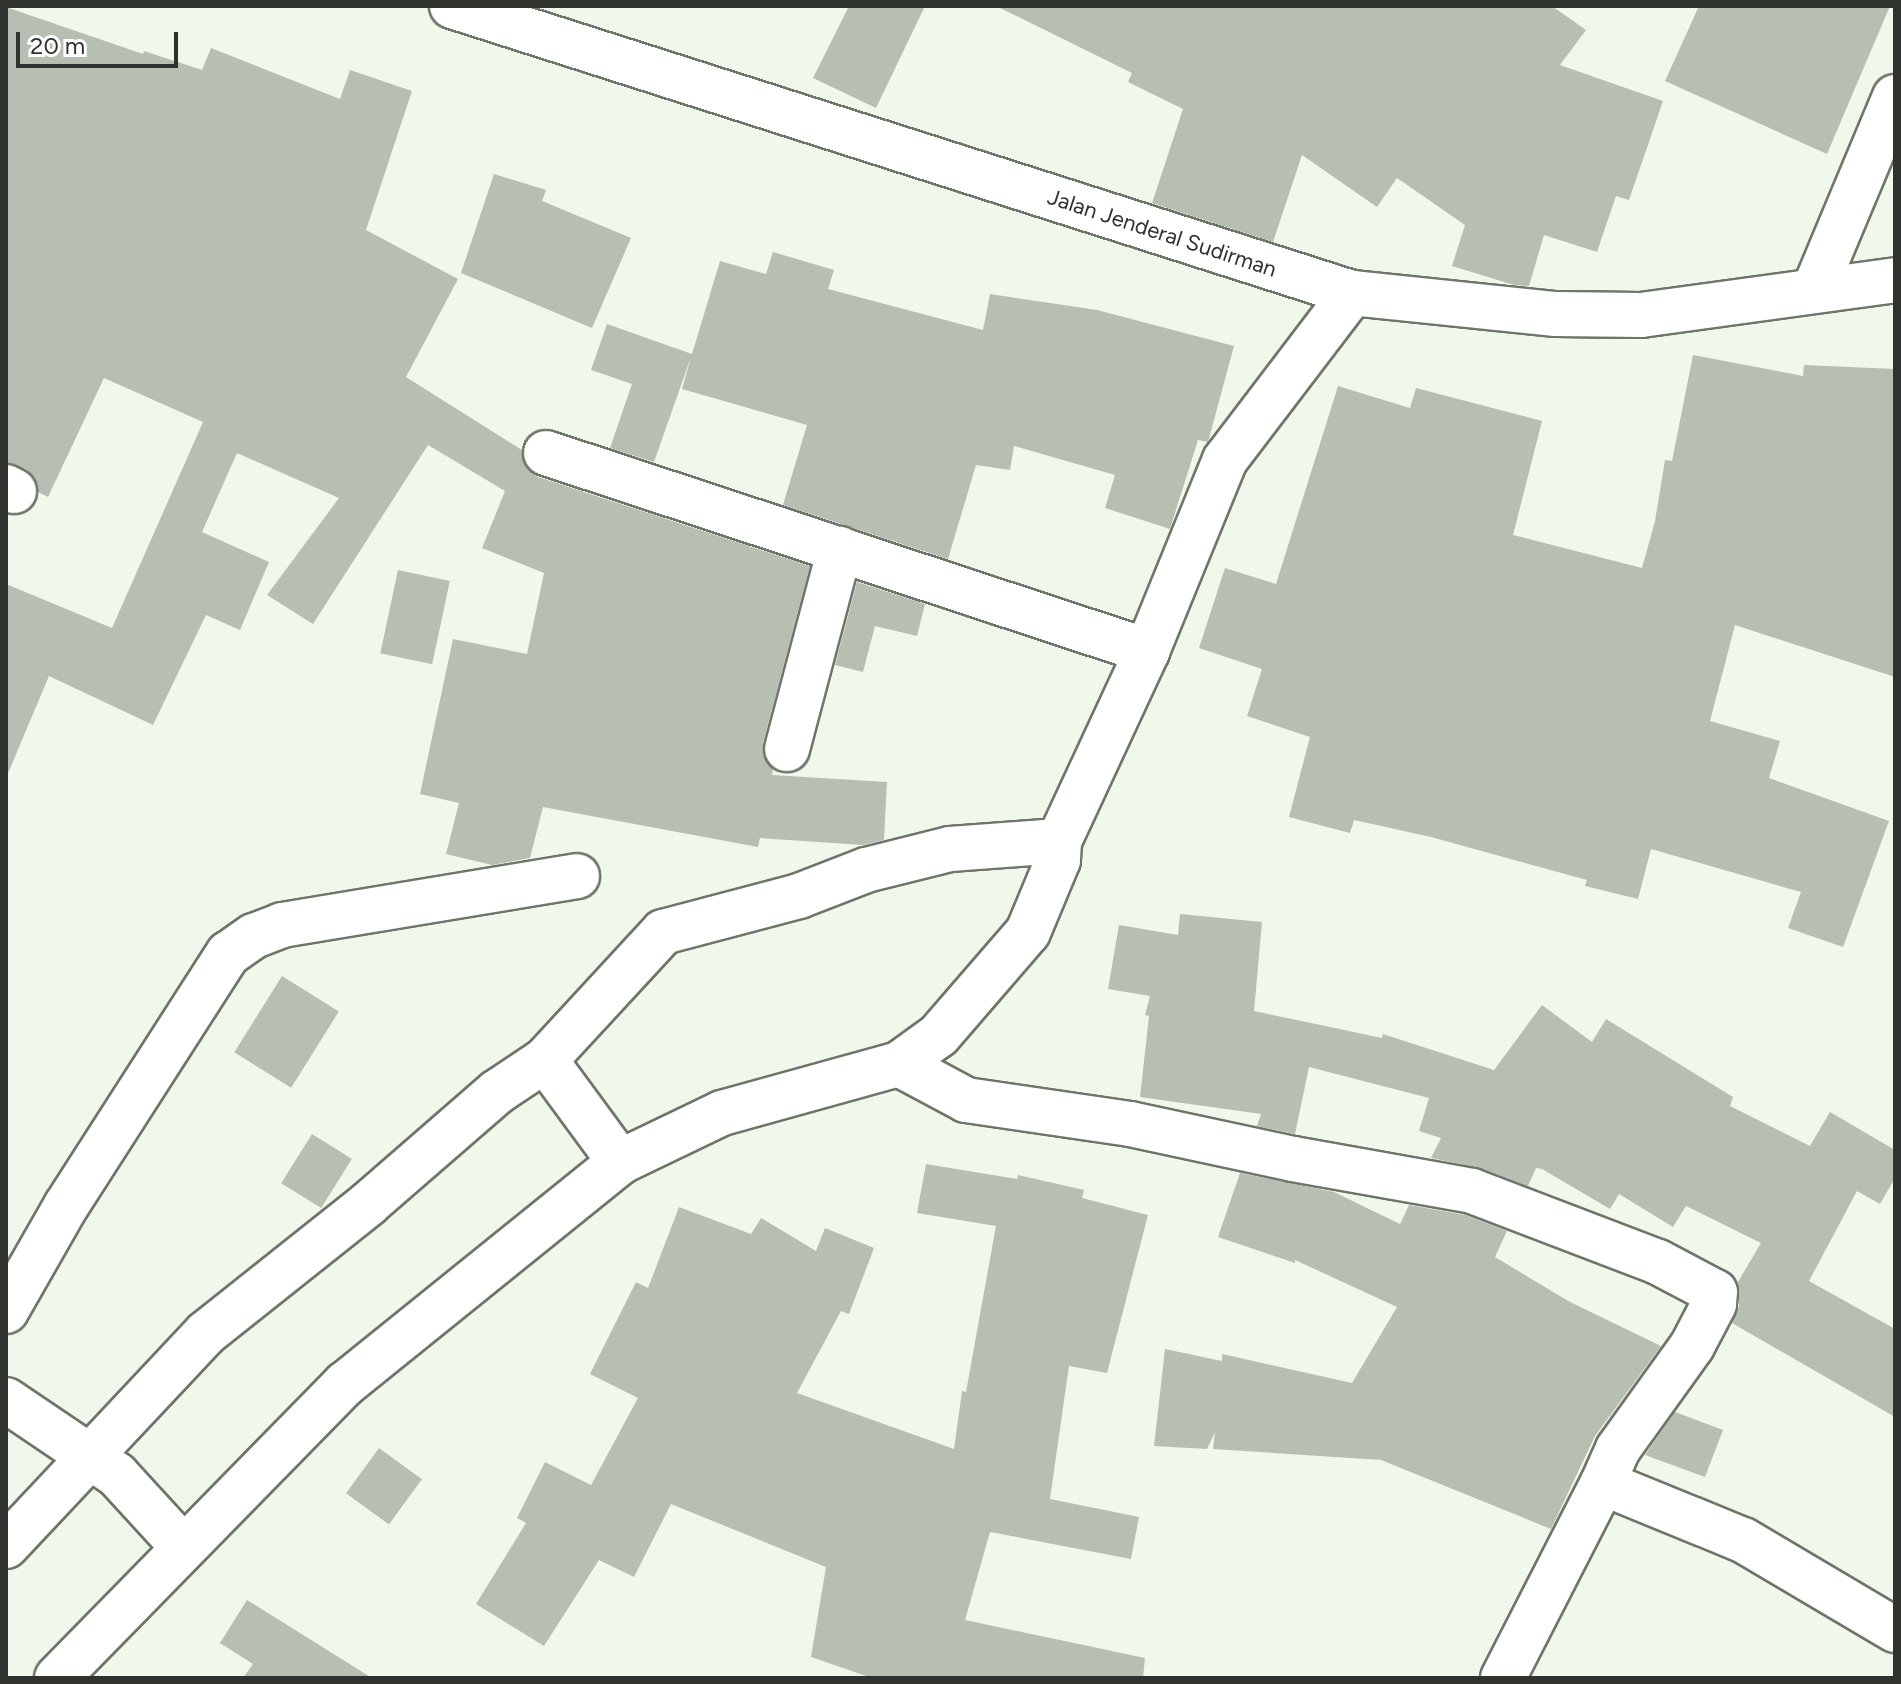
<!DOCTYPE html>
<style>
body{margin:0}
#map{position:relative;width:1901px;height:1684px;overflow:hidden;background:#eff8ea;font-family:Figtree,sans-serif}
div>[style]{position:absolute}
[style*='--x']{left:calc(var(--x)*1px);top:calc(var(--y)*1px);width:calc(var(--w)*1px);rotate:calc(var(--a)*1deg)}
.building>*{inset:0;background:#b7bfb2;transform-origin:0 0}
.roads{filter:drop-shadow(2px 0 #6e7569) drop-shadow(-2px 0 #6e7569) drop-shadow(0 2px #6e7569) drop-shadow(0 -2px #6e7569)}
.minor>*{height:44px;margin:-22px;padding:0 22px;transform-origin:22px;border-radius:22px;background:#fff}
.tertiary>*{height:44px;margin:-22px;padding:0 22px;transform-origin:22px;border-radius:22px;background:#fff}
.secondary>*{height:44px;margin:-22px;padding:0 22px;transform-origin:22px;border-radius:22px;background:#fff}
span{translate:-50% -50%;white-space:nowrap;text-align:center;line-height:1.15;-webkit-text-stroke:6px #fff;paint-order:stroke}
.street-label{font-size:22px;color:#2f322d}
.frame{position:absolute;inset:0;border:8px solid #2f322d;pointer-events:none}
.scale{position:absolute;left:16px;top:32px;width:162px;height:36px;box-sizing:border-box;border:4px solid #2f322d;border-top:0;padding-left:10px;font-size:24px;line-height:28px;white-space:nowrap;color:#2f322d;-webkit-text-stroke:6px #fff;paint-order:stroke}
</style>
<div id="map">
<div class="building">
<div style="clip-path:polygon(849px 6px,925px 6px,876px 108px,813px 78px)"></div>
<div style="clip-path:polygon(996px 6px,1552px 6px,1586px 30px,1560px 65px,1663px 101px,1629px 200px,1616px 196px,1597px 252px,1544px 235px,1529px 286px,1514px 285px,1452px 266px,1465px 225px,1397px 178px,1377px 207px,1302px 155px,1273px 242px,1152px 203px,1183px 109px,1128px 82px,1132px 73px)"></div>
<div style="clip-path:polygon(1699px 6px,1890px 6px,1827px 154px,1665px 81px)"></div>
<div style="clip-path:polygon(6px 7px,143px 54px,144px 51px,202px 70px,211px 48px,340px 99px,350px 70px,412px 91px,366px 230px,458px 279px,406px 377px,522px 450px,527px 469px,538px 477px,810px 566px,763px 743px,763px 755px,773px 769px,772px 775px,887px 782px,884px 840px,863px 845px,760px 838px,758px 847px,543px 807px,530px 858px,492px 865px,446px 854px,459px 803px,420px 794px,453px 639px,527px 654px,544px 573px,482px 548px,505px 491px,428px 445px,313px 624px,267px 595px,339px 498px,237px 453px,202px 532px,269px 562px,240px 630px,206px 615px,153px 725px,49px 676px,6px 778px,6px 584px,112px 628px,203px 422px,104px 378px,48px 497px,38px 492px,35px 478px,26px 469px,6px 462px)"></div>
<div style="clip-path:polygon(494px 174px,546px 190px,542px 201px,631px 238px,592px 328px,461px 273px)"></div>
<div style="clip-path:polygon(773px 252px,834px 270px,828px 289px,983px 330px,990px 294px,1097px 310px,1234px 346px,1208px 442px,1198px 440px,1170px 529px,1105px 508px,1115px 475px,1014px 446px,1010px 470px,976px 465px,948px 559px,783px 505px,807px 425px,682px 389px,691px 357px,654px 462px,610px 448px,632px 384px,591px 370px,607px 324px,692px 354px,720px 261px,766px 274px)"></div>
<div style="clip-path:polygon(1693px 355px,1803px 376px,1804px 365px,1895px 369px,1895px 677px,1735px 625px,1710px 721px,1780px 741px,1769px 778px,1889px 821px,1843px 947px,1788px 928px,1801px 892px,1651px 849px,1638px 899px,1585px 886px,1587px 880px,1431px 837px,1354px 820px,1350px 833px,1289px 817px,1310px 737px,1247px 716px,1262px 669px,1199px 648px,1225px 568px,1276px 584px,1338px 386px,1410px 408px,1416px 388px,1542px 421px,1513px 535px,1642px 568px,1655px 521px,1665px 460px,1672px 461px)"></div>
<div style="left:398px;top:570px;width:53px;height:85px;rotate:12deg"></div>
<div style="clip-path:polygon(857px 582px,925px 604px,917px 636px,875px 626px,863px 672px,835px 665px)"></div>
<div style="clip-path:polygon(1180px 914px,1262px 922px,1254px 1011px,1382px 1038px,1383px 1034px,1494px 1070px,1542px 1005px,1592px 1042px,1606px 1019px,1733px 1097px,1730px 1106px,1810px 1146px,1830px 1112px,1895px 1150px,1895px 1178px,1880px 1204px,1857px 1191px,1809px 1281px,1895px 1329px,1895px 1417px,1732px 1323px,1739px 1306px,1738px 1282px,1761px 1243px,1686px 1206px,1673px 1227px,1619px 1194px,1610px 1209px,1542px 1169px,1536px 1168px,1528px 1186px,1481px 1168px,1431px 1158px,1441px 1138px,1419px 1131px,1429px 1098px,1309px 1067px,1295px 1134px,1257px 1126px,1261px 1114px,1140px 1097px,1149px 1016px,1145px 1015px,1150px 996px,1108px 989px,1119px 925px,1178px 935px)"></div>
<div style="left:282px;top:976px;width:67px;height:90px;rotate:32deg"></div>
<div style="left:312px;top:1134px;width:47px;height:58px;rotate:32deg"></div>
<div style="clip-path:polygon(926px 1164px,1017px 1179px,1018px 1175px,1084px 1190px,1082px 1198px,1148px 1215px,1107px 1373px,1069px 1366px,1050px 1499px,1139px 1517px,1131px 1559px,990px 1532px,965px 1620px,1145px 1658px,1143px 1678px,872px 1678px,811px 1657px,826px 1567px,671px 1504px,634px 1577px,599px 1560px,544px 1646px,476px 1604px,526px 1523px,517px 1518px,545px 1462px,591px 1485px,638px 1398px,590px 1374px,636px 1282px,648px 1288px,679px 1207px,751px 1234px,761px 1218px,816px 1251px,825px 1228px,874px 1248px,849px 1314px,841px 1311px,797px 1393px,954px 1449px,962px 1391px,966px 1392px,996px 1226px,917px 1213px)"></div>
<div style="clip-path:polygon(1240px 1173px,1334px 1192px,1400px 1224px,1409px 1205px,1465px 1215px,1507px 1231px,1495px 1257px,1570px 1302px,1661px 1346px,1595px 1436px,1551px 1529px,1381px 1460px,1213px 1449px,1215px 1432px,1207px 1449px,1154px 1446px,1165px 1349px,1222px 1361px,1222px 1354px,1352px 1383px,1397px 1307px,1295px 1260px,1295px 1263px,1218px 1237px)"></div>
<div style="clip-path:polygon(1675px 1412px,1723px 1430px,1705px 1477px,1645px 1455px)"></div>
<div style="left:379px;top:1448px;width:53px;height:56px;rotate:36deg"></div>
<div style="clip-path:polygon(247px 1600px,372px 1678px,243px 1678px,253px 1664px,220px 1643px)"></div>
</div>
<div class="roads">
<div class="minor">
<div style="--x:1815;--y:288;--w:207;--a:-67.3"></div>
<div style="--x:546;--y:453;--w:633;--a:18.23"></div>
<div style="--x:6;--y:487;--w:9;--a:27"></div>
<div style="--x:787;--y:749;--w:207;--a:-75.2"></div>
<div style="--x:545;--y:1060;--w:127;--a:53.7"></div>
<div style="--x:899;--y:1064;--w:76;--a:28.2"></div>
<div style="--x:966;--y:1100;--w:166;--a:8.3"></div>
<div style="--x:1130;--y:1124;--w:167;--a:12.1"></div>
<div style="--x:1293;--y:1159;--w:182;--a:10.1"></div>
<div style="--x:1472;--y:1191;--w:199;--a:20.9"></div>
<div style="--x:1658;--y:1262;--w:64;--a:27.8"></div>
<div style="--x:1715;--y:1292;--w:12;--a:95"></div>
<div style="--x:1714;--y:1304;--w:47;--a:117.6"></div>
<div style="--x:1692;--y:1346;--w:127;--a:125.7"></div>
<div style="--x:1618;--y:1449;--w:37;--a:114"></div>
<div style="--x:1603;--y:1483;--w:151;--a:22.2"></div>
<div style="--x:1743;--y:1540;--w:177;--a:30.6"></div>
<div style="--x:6;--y:1311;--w:121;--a:-60.3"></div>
<div style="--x:66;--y:1206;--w:300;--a:-57.3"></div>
<div style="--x:228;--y:954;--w:32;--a:-35"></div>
<div style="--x:254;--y:936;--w:30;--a:-21"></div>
<div style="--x:282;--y:925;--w:299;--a:-9.4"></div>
<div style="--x:6;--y:1400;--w:134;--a:34"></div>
<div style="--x:117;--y:1475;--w:98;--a:47.5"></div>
<div style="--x:6;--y:1546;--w:292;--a:-46.8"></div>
<div style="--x:206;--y:1333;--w:207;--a:-38.5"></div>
<div style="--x:368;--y:1204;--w:171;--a:-41"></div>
<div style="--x:497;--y:1092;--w:58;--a:-33.7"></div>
<div style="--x:545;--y:1060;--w:174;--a:-47.3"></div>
<div style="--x:663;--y:932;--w:141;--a:-14.8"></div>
<div style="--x:799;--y:896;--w:72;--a:-21.2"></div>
<div style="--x:866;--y:870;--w:87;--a:-14"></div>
<div style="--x:950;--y:849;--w:109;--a:-4.2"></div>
<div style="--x:1503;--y:1678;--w:219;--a:-62.9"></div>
</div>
<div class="tertiary">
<div style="--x:57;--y:1678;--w:412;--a:-45.6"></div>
<div style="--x:345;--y:1384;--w:353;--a:-38.9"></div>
<div style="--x:620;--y:1162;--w:113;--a:-25.7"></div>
<div style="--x:722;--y:1113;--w:184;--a:-15.5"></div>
<div style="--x:899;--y:1064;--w:49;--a:-35.9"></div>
<div style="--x:939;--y:1035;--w:136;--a:-49.2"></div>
<div style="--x:1028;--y:932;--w:78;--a:-67.4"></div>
<div style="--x:1058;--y:860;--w:19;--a:-87"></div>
<div style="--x:1059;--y:841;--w:209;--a:-65.1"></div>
<div style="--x:1147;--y:651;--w:206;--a:-67.8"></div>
<div style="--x:1225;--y:460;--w:210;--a:-52.7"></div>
</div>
<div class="secondary">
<div style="--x:452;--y:6;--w:945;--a:17.69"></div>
<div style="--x:1352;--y:293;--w:205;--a:5.9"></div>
<div style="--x:1556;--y:314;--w:85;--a:0.7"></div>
<div style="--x:1641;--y:315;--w:256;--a:-7.8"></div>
</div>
</div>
<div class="street-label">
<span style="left:1162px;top:233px;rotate:18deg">Jalan Jenderal Sudirman</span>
</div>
<div class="frame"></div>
<div class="scale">20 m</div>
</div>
